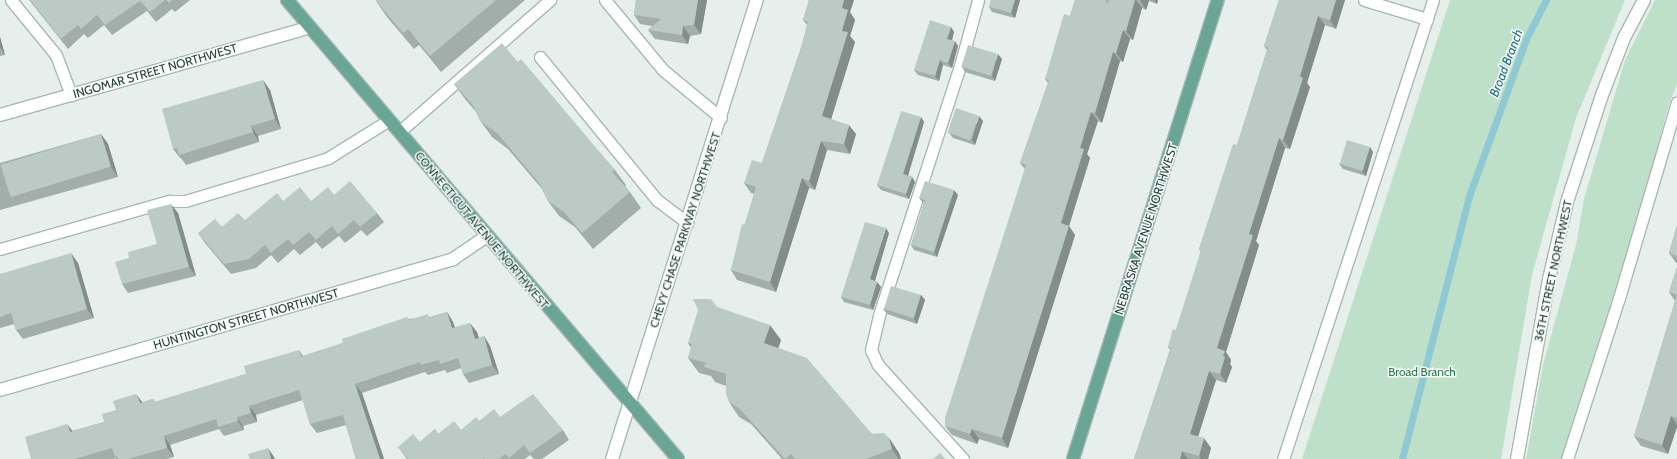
<!DOCTYPE html>
<style>
body{margin:0}
#map{position:relative;width:1677px;height:459px;overflow:hidden;background:#e6efeb;font-family:Cabin,sans-serif}
div>[style]{position:absolute}
[style*='--x']{left:calc(var(--x)*1px);top:calc(var(--y)*1px);width:calc(var(--w)*1px);rotate:calc(var(--a)*1deg)}
.green>*{inset:0;background:#bfe0c8}
.stream>*{height:7px;margin:-3.5px;padding:0 3.5px;transform-origin:3.5px;border-radius:3.5px;background:#8ec9d4}
.roads{filter:drop-shadow(1px 0 #a8b8b2) drop-shadow(-1px 0 #a8b8b2) drop-shadow(0 1px #a8b8b2) drop-shadow(0 -1px #a8b8b2)}
.lane>*{height:11px;margin:-5.5px;padding:0 5.5px;transform-origin:5.5px;border-radius:5.5px;background:#fff}
.street>*{height:12px;margin:-6px;padding:0 6px;transform-origin:6px;border-radius:6px;background:#fff}
.primary>*{height:12px;margin:-6px;padding:0 6px;transform-origin:6px;border-radius:6px;background:#6aa596}
.wall>*{inset:0;background:#a1aea9}
.shaded-wall>*{inset:0;background:#838d89}
.building>*{inset:0;background:#bbcac4;transform-origin:0 0}
span{translate:-50% -50%;white-space:nowrap;text-align:center;line-height:1.15;-webkit-text-stroke:3px #f7fbf9;paint-order:stroke}
.street-label{font-size:12px;color:#24423a}
.park-label{font-size:12px;color:#2d7a4b}
.water-label{font-size:13px;color:#1c6f80;font-style:italic}
</style>
<div id="map">
<div class="green">
<div style="clip-path:polygon(1450px 0,1625px 0,1576px 118px,1532px 275px,1501px 459px,1302px 459px)"></div>
<div style="clip-path:polygon(1655px 0,1677px 0,1677px 84px,1669px 104px,1574px 459px,1526px 459px,1543px 365px,1576px 245px,1584px 199px,1625px 60px)"></div>
</div>
<div class="stream">
<div style="--x:1402;--y:459;--w:271;--a:-75.7"></div>
<div style="--x:1469;--y:196;--w:167;--a:-70"></div>
<div style="--x:1526;--y:39;--w:44;--a:-62.9"></div>
</div>
<div class="roads">
<div class="lane">
<div style="--x:11;--y:0;--w:71;--a:50.7"></div>
<div style="--x:56;--y:55;--w:43;--a:69.4"></div>
<div style="--x:605;--y:0;--w:91;--a:50.4"></div>
<div style="--x:663;--y:70;--w:75;--a:39.6"></div>
<div style="--x:1364;--y:0;--w:66;--a:16.8"></div>
<div style="--x:540;--y:57;--w:185;--a:50.7"></div>
<div style="--x:657;--y:200;--w:38;--a:37"></div>
<div style="--x:399;--y:132;--w:201;--a:-41.2"></div>
<div style="--x:0;--y:249;--w:176;--a:-15.9"></div>
<div style="--x:169;--y:201;--w:16;--a:0"></div>
<div style="--x:185;--y:201;--w:149;--a:-16.7"></div>
<div style="--x:328;--y:158;--w:72;--a:-31.9"></div>
<div style="--x:963;--y:459;--w:127;--a:-132.1"></div>
<div style="--x:878;--y:365;--w:17;--a:-115"></div>
<div style="--x:871;--y:350;--w:36;--a:-77"></div>
<div style="--x:879;--y:315;--w:262;--a:-72"></div>
<div style="--x:960;--y:66;--w:68;--a:-74.7"></div>
<div style="--x:1283;--y:459;--w:483;--a:-71.9"></div>
<div style="--x:1567;--y:459;--w:169;--a:-72.1"></div>
<div style="--x:1619;--y:298;--w:204;--a:-73.5"></div>
</div>
<div class="street">
<div style="--x:0;--y:115;--w:322;--a:-15.8"></div>
<div style="--x:0;--y:390;--w:472;--a:-16.1"></div>
<div style="--x:453;--y:259;--w:41;--a:-34.1"></div>
<div style="--x:612;--y:459;--w:481;--a:-72.5"></div>
<div style="--x:1517;--y:459;--w:183;--a:-79.9"></div>
<div style="--x:1549;--y:279;--w:79;--a:-76.8"></div>
<div style="--x:1567;--y:202;--w:113;--a:-71.9"></div>
<div style="--x:1602;--y:95;--w:61;--a:-68.9"></div>
<div style="--x:1624;--y:38;--w:43;--a:-62.2"></div>
</div>
<div class="primary">
<div style="--x:287;--y:0;--w:603;--a:49.57"></div>
<div style="--x:1073;--y:459;--w:481;--a:-72.5"></div>
</div>
</div>
<div class="wall">
<div style="clip-path:polygon(29px 0,190px 0,175px 12px,172px 9px,156px 22px,147px 11px,112px 35px,104px 25px,88px 38px,84px 34px,68px 49px)"></div>
<div style="clip-path:polygon(377px 0,525px 0,441px 72px,419px 45px,414px 49px,387px 17px,376px 1px)"></div>
<div style="clip-path:polygon(636px 0,707px 0,701px 34px,690px 36px,688px 44px,655px 39px,648px 30px,652px 26px,640px 24px,634px 15px)"></div>
<div style="clip-path:polygon(809px 0,854px 0,850px 12px,855px 20px,850px 36px,855px 42px,831px 119px,856px 134px,850px 154px,827px 150px,815px 190px,809px 188px,776px 292px,737px 280px,731px 270px,754px 194px,751px 193px,744px 183px,762px 163px,802px 45px,807px 25px,803px 20px)"></div>
<div style="clip-path:polygon(991px 0,1020px 0,1015px 18px,992px 12px,989px 7px)"></div>
<div style="clip-path:polygon(1075px 0,1158px 0,1157px 4px,1149px 1px,1146px 10px,1142px 8px,1133px 40px,1130px 39px,1123px 62px,1120px 61px,1102px 123px,1098px 121px,1087px 154px,1090px 158px,1069px 226px,1075px 235px,1008px 448px,979px 439px,977px 444px,952px 435px,945px 426px,1025px 169px,1020px 163px,1048px 83px,1045px 79px,1070px 16px)"></div>
<div style="clip-path:polygon(1279px 0,1345px 0,1336px 29px,1325px 25px,1307px 83px,1310px 87px,1290px 149px,1285px 148px,1256px 241px,1259px 245px,1226px 352px,1231px 360px,1230px 364px,1232px 367px,1226px 383px,1216px 380px,1198px 437px,1211px 448px,1208px 459px,1134px 459px,1170px 350px,1168px 347px,1176px 330px,1201px 252px,1199px 249px,1237px 145px,1267px 50px,1264px 46px)"></div>
<div style="clip-path:polygon(951px 27px,954px 32px,952px 40px,958px 46px,952px 68px,943px 65px,939px 81px,918px 75px,914px 70px)"></div>
<div style="clip-path:polygon(0 37px,5px 55px,0 56px)"></div>
<div style="clip-path:polygon(1002px 59px,995px 81px,965px 72px,962px 67px)"></div>
<div style="clip-path:polygon(518px 62px,615px 170px,626px 185px,625px 186px,630px 192px,641px 208px,593px 249px,575px 227px,559px 216px,548px 201px,542px 189px,508px 149px,492px 137px,481px 122px,476px 112px,465px 99px,454px 84px)"></div>
<div style="clip-path:polygon(270px 90px,281px 129px,258px 136px,259px 142px,186px 165px,181px 158px,180px 158px,173px 149px)"></div>
<div style="clip-path:polygon(921px 117px,924px 122px,908px 175px,912px 177px,915px 182px,909px 199px,881px 190px,877px 185px)"></div>
<div style="clip-path:polygon(983px 121px,975px 145px,953px 138px,949px 133px)"></div>
<div style="clip-path:polygon(101px 134px,108px 144px,118px 177px,0 210px,0 163px)"></div>
<div style="clip-path:polygon(1370px 147px,1373px 152px,1366px 176px,1343px 169px,1339px 164px)"></div>
<div style="clip-path:polygon(334px 195px,377px 213px,384px 222px,367px 236px,361px 230px,345px 243px,339px 236px,322px 249px,316px 242px,300px 255px,294px 249px,278px 263px,271px 255px,256px 268px,231px 274px,205px 243px,198px 233px,245px 220px,283px 201px,311px 201px)"></div>
<div style="clip-path:polygon(958px 195px,937px 257px,914px 250px,911px 245px,924px 203px,923px 203px,919px 198px)"></div>
<div style="clip-path:polygon(178px 213px,196px 276px,128px 293px,122px 284px,129px 258px,157px 244px)"></div>
<div style="clip-path:polygon(1677px 225px,1677px 263px,1676px 263px,1669px 253px)"></div>
<div style="clip-path:polygon(889px 233px,875px 281px,877px 282px,881px 287px,873px 310px,844px 302px,841px 297px)"></div>
<div style="clip-path:polygon(78px 263px,94px 318px,23px 339px,16px 330px,14px 324px,0 328px,0 274px)"></div>
<div style="clip-path:polygon(1677px 267px,1677px 427px,1668px 454px,1641px 446px,1634px 436px,1675px 301px,1669px 292px)"></div>
<div style="clip-path:polygon(921px 295px,925px 300px,917px 324px,887px 314px,883px 309px)"></div>
<div style="clip-path:polygon(717px 307px,781px 340px,778px 348px,872px 434px,889px 438px,899px 453px,901px 459px,782px 459px,751px 424px,739px 417px,729px 402px,726px 386px,715px 382px,711px 376px,699px 373px,688px 358px,691px 348px,688px 343px)"></div>
<div style="clip-path:polygon(447px 312px,453px 322px,455px 327px,477px 332px,479px 338px,484px 336px,490px 346px,499px 374px,469px 383px,463px 374px,461px 368px,447px 373px,445px 370px,428px 375px,425px 372px,362px 393px,384px 459px,356px 459px,346px 425px,317px 433px,310px 424px,303px 400px,256px 415px,257px 422px,243px 426px,244px 430px,224px 436px,219px 429px,170px 445px,174px 457px,167px 459px,116px 459px,116px 458px,113px 459px,31px 459px,72px 431px,104px 422px,116px 410px,153px 399px,155px 402px,246px 374px,299px 350px,303px 356px,343px 343px,409px 319px,430px 317px)"></div>
<div style="clip-path:polygon(500px 417px,563px 430px,569px 440px,542px 459px,534px 459px,530px 455px,525px 459px,407px 459px,398px 447px,420px 442px,435px 429px,438px 434px,461px 430px,479px 421px)"></div>
</div>
<div class="shaded-wall">
<div style="clip-path:polygon(698px 0,707px 0,701px 34px,694px 25px)"></div>
<div style="clip-path:polygon(844px 0,854px 0,850px 12px,855px 20px,850px 36px,855px 42px,829px 126px,822px 116px,842px 8px)"></div>
<div style="clip-path:polygon(1015px 0,1020px 0,1015px 18px,1011px 13px)"></div>
<div style="clip-path:polygon(1135px 0,1136px 0,1142px 8px,1133px 40px,1126px 31px)"></div>
<div style="clip-path:polygon(1140px 0,1148px 0,1149px 1px,1146px 10px)"></div>
<div style="clip-path:polygon(1154px 0,1158px 0,1157px 4px)"></div>
<div style="clip-path:polygon(1336px 0,1345px 0,1336px 29px,1330px 20px)"></div>
<div style="clip-path:polygon(1318px 16px,1325px 25px,1307px 83px,1310px 87px,1290px 149px,1283px 140px,1300px 76px)"></div>
<div style="clip-path:polygon(683px 26px,690px 36px,688px 44px,682px 35px)"></div>
<div style="clip-path:polygon(951px 27px,954px 32px,951px 44px,947px 39px)"></div>
<div style="clip-path:polygon(1123px 30px,1130px 39px,1123px 62px,1116px 53px)"></div>
<div style="clip-path:polygon(0 37px,5px 55px,0 47px)"></div>
<div style="clip-path:polygon(955px 41px,958px 46px,952px 68px,948px 63px)"></div>
<div style="clip-path:polygon(1113px 52px,1120px 61px,1102px 123px,1095px 113px)"></div>
<div style="clip-path:polygon(998px 54px,1002px 59px,995px 81px,992px 76px)"></div>
<div style="clip-path:polygon(940px 60px,943px 65px,939px 81px,935px 76px)"></div>
<div style="clip-path:polygon(263px 80px,270px 90px,281px 129px,275px 119px)"></div>
<div style="clip-path:polygon(1091px 112px,1098px 121px,1087px 154px,1090px 158px,1069px 226px,1075px 235px,1008px 448px,1002px 438px,1061px 223px,1080px 148px)"></div>
<div style="clip-path:polygon(979px 116px,983px 121px,975px 145px,972px 140px)"></div>
<div style="clip-path:polygon(921px 117px,924px 122px,907px 179px,903px 174px)"></div>
<div style="clip-path:polygon(849px 125px,856px 134px,850px 154px,844px 144px)"></div>
<div style="clip-path:polygon(251px 126px,258px 136px,259px 142px,253px 132px)"></div>
<div style="clip-path:polygon(101px 134px,108px 144px,118px 177px,111px 167px)"></div>
<div style="clip-path:polygon(1279px 138px,1285px 148px,1256px 241px,1259px 245px,1226px 352px,1231px 360px,1230px 364px,1232px 367px,1226px 383px,1220px 374px,1217px 348px,1249px 234px)"></div>
<div style="clip-path:polygon(821px 141px,827px 150px,815px 190px,809px 181px)"></div>
<div style="clip-path:polygon(1370px 147px,1373px 152px,1366px 176px,1362px 171px)"></div>
<div style="clip-path:polygon(912px 177px,915px 182px,909px 199px,906px 194px)"></div>
<div style="clip-path:polygon(802px 178px,809px 188px,776px 292px,770px 282px)"></div>
<div style="clip-path:polygon(954px 190px,958px 195px,937px 257px,934px 252px)"></div>
<div style="clip-path:polygon(171px 204px,178px 213px,196px 276px,189px 267px)"></div>
<div style="clip-path:polygon(886px 228px,889px 233px,874px 284px,870px 279px)"></div>
<div style="clip-path:polygon(71px 253px,78px 263px,94px 318px,87px 309px)"></div>
<div style="clip-path:polygon(877px 282px,881px 287px,873px 310px,870px 305px)"></div>
<div style="clip-path:polygon(921px 295px,925px 300px,917px 324px,914px 319px)"></div>
<div style="clip-path:polygon(447px 312px,453px 322px,458px 337px,452px 328px)"></div>
<div style="clip-path:polygon(470px 323px,477px 332px,482px 348px,475px 339px)"></div>
<div style="clip-path:polygon(770px 325px,781px 340px,775px 358px,764px 343px)"></div>
<div style="clip-path:polygon(484px 336px,490px 346px,499px 374px,492px 365px)"></div>
<div style="clip-path:polygon(1209px 371px,1216px 380px,1196px 443px,1190px 434px)"></div>
<div style="clip-path:polygon(355px 384px,362px 393px,384px 459px,380px 459px)"></div>
<div style="clip-path:polygon(136px 394px,143px 403px,140px 403px)"></div>
<div style="clip-path:polygon(249px 406px,256px 415px,257px 422px,251px 413px)"></div>
<div style="clip-path:polygon(1671px 416px,1677px 425px,1677px 427px,1668px 454px,1662px 445px)"></div>
<div style="clip-path:polygon(237px 417px,243px 426px,244px 430px,238px 421px)"></div>
<div style="clip-path:polygon(67px 424px,74px 433px,70px 432px)"></div>
<div style="clip-path:polygon(972px 429px,979px 439px,977px 444px,970px 434px)"></div>
<div style="clip-path:polygon(164px 436px,170px 445px,174px 457px,167px 448px)"></div>
<div style="clip-path:polygon(889px 438px,899px 453px,901px 459px,899px 459px,892px 449px)"></div>
<div style="clip-path:polygon(1204px 438px,1211px 448px,1208px 459px,1201px 459px,1199px 456px)"></div>
<div style="clip-path:polygon(268px 448px,274px 457px,275px 459px,271px 459px)"></div>
<div style="clip-path:polygon(1182px 451px,1188px 459px,1180px 459px)"></div>
</div>
<div class="building">
<div style="clip-path:polygon(30px 0,165px 0,150px 12px,140px 1px,105px 25px,97px 15px,81px 29px,78px 25px,61px 39px)"></div>
<div style="clip-path:polygon(166px 0,172px 0,169px 3px)"></div>
<div style="clip-path:polygon(377px 0,496px 0,430px 56px,408px 29px,403px 33px,376px 1px)"></div>
<div style="clip-path:polygon(636px 0,698px 0,694px 25px,683px 26px,682px 35px,648px 30px,661px 19px,634px 15px)"></div>
<div style="clip-path:polygon(809px 0,844px 0,842px 8px,848px 10px,842px 31px,848px 32px,822px 116px,849px 125px,844px 144px,821px 141px,809px 181px,802px 178px,770px 282px,731px 270px,742px 224px,745px 225px,756px 187px,744px 183px,752px 160px,762px 163px,802px 45px,808px 22px,803px 20px)"></div>
<div style="clip-path:polygon(991px 0,1015px 0,1011px 13px,989px 7px)"></div>
<div style="clip-path:polygon(1075px 0,1106px 0,1107px 4px,1109px 0,1135px 0,1126px 31px,1123px 30px,1116px 53px,1113px 52px,1095px 113px,1091px 112px,1080px 148px,1084px 149px,1061px 223px,1069px 226px,1002px 438px,972px 429px,970px 434px,945px 426px,945px 418px,1026px 165px,1020px 163px,1049px 80px,1045px 79px,1064px 14px,1070px 16px)"></div>
<div style="clip-path:polygon(1279px 0,1336px 0,1330px 20px,1318px 16px,1300px 76px,1303px 78px,1283px 140px,1279px 138px,1249px 234px,1253px 235px,1217px 348px,1225px 351px,1223px 356px,1225px 357px,1220px 374px,1209px 371px,1190px 434px,1204px 438px,1199px 456px,1182px 451px,1180px 459px,1134px 459px,1171px 348px,1168px 347px,1173px 329px,1176px 330px,1201px 250px,1199px 249px,1205px 230px,1233px 144px,1237px 145px,1268px 47px,1264px 46px)"></div>
<div style="clip-path:polygon(930px 20px,951px 27px,947px 39px,955px 41px,948px 63px,940px 60px,935px 76px,914px 70px)"></div>
<div style="clip-path:polygon(502px 43px,518px 62px,521px 59px,615px 170px,612px 172px,630px 192px,582px 233px,564px 212px,548px 201px,539px 183px,497px 133px,481px 122px,472px 104px,454px 84px)"></div>
<div style="left:968px;top:45px;width:31px;height:23px;rotate:17deg"></div>
<div style="clip-path:polygon(263px 80px,275px 119px,251px 126px,253px 132px,179px 155px,177px 148px,173px 149px,162px 109px)"></div>
<div style="left:956px;top:108px;width:24px;height:26px;rotate:19deg"></div>
<div style="clip-path:polygon(901px 111px,921px 117px,903px 174px,912px 177px,906px 194px,877px 185px)"></div>
<div style="left:101px;top:134px;width:34px;height:105px;rotate:73deg"></div>
<div style="left:1347px;top:140px;width:24px;height:25px;rotate:17deg"></div>
<div style="clip-path:polygon(350px 181px,377px 213px,360px 227px,354px 220px,338px 234px,332px 226px,316px 240px,309px 232px,293px 245px,288px 239px,271px 253px,265px 245px,249px 259px,224px 264px,198px 233px,215px 219px,222px 227px,238px 213px,245px 220px,277px 193px,283px 201px,300px 187px,311px 201px,328px 187px,334px 195px)"></div>
<div style="clip-path:polygon(925px 181px,954px 190px,934px 252px,911px 245px,925px 200px,919px 198px)"></div>
<div style="clip-path:polygon(171px 204px,189px 267px,122px 284px,115px 262px,129px 258px,128px 252px,157px 244px,147px 210px)"></div>
<div style="clip-path:polygon(865px 222px,886px 228px,870px 279px,877px 282px,870px 305px,841px 297px)"></div>
<div style="clip-path:polygon(1677px 225px,1677px 256px,1669px 253px)"></div>
<div style="clip-path:polygon(71px 253px,87px 309px,16px 330px,11px 313px,0 317px,0 274px)"></div>
<div style="clip-path:polygon(1677px 267px,1677px 418px,1671px 416px,1662px 445px,1634px 436px,1677px 295px,1669px 292px)"></div>
<div style="left:891px;top:286px;width:31px;height:24px;rotate:17deg"></div>
<div style="clip-path:polygon(693px 299px,711px 299px,717px 307px,770px 325px,764px 343px,807px 358px,872px 434px,884px 433px,889px 438px,892px 449px,866px 459px,795px 459px,791px 454px,785px 459px,740px 409px,729px 402px,726px 394px,726px 374px,704px 367px,706px 363px,688px 358px,692px 344px,688px 343px,698px 310px)"></div>
<div style="clip-path:polygon(447px 312px,452px 328px,470px 323px,475px 339px,484px 336px,492px 365px,463px 374px,458px 358px,440px 364px,439px 360px,421px 365px,420px 362px,355px 384px,380px 459px,356px 459px,343px 415px,310px 424px,299px 390px,249px 406px,251px 413px,237px 417px,238px 421px,218px 427px,216px 419px,164px 436px,167px 448px,128px 459px,118px 459px,117px 456px,115px 457px,112px 448px,75px 459px,31px 459px,25px 437px,67px 424px,70px 432px,104px 422px,102px 414px,116px 410px,113px 401px,136px 394px,140px 403px,153px 399px,154px 402px,246px 374px,244px 366px,299px 350px,301px 357px,343px 343px,342px 339px,407px 317px,409px 320px,428px 314px,429px 318px)"></div>
<div style="clip-path:polygon(533px 394px,563px 430px,530px 453px,524px 445px,509px 458px,505px 454px,499px 459px,485px 459px,484px 458px,482px 459px,408px 459px,398px 447px,413px 434px,420px 442px,435px 429px,438px 434px,454px 421px,461px 430px,476px 417px,479px 421px,494px 409px,500px 417px)"></div>
<div style="clip-path:polygon(268px 448px,271px 459px,250px 459px,248px 454px)"></div>
<div style="clip-path:polygon(940px 453px,945px 459px,933px 459px)"></div>
</div>
<div class="street-label">
<span style="left:155px;top:71px;rotate:-16deg">INGOMAR STREET NORTHWEST</span>
<span style="left:1146px;top:229px;rotate:-72deg">NEBRASKA AVENUE NORTHWEST</span>
<span style="left:482px;top:230px;rotate:50deg">CONNECTICUT AVENUE NORTHWEST</span>
<span style="left:685px;top:230px;rotate:-72deg">CHEVY CHASE PARKWAY NORTHWEST</span>
<span style="left:1553px;top:271px;rotate:-78deg">36TH STREET NORTHWEST</span>
<span style="left:246px;top:319px;rotate:-16deg">HUNTINGTON STREET NORTHWEST</span>
</div>
<div class="park-label">
<span style="left:1422px;top:372px">Broad Branch</span>
</div>
<div class="water-label">
<span style="left:1506px;top:63px;rotate:-69deg">Broad Branch</span>
</div>
</div>
